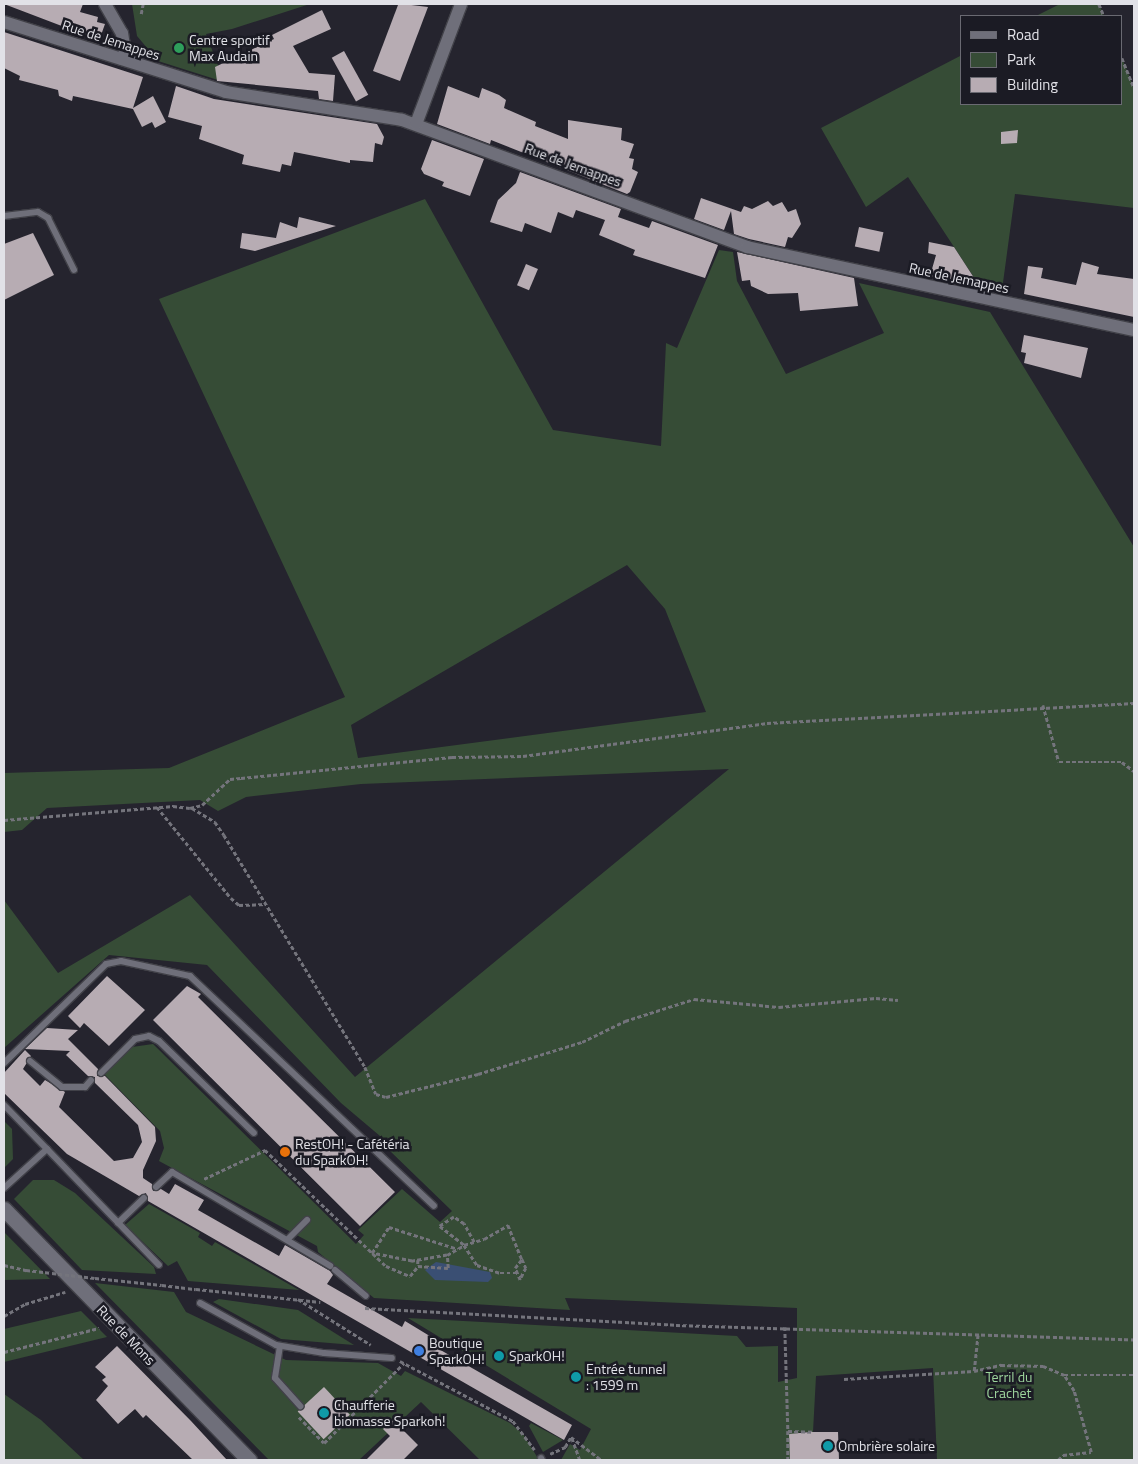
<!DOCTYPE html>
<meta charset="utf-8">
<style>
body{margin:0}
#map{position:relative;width:1138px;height:1464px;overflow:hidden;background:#25242e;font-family:"Titillium Web",sans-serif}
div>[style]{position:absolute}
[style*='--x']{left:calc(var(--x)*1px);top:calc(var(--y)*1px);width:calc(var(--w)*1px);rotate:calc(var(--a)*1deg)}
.green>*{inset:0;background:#364c36}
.water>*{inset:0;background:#3a4f73}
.building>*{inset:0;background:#b7acb3;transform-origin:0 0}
.path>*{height:2.5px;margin-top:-1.25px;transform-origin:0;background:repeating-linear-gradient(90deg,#74747c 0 4px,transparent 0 6.5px)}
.roads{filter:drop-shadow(1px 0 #414148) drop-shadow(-1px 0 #414148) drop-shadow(0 1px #414148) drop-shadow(0 -1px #414148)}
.lane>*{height:6px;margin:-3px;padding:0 3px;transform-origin:3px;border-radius:3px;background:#6f6f7a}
.street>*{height:12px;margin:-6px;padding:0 6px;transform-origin:6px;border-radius:6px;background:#6f6f7a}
.secondary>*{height:15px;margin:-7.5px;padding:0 7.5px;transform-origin:7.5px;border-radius:7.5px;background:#6f6f7a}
.path-bridge>*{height:2.5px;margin-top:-1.25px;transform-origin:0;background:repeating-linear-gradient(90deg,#74747c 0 4px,transparent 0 6.5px)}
.dots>*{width:14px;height:14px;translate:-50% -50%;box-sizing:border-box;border:2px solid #1b1b24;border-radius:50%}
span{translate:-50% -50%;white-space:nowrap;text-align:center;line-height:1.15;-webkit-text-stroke:5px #1b1b24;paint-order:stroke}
.street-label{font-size:14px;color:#e1e1e7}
.poi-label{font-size:14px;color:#e1e1e7}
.left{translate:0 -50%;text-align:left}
.park-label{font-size:14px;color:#9dd49c}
.frame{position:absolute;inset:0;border:5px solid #e1e1e7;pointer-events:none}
.legend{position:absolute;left:960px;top:15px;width:162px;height:90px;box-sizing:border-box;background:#1b1b24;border:1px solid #6a6a72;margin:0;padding:6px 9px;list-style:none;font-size:15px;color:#e1e1e7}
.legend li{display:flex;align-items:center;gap:10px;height:25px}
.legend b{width:25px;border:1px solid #6a6a72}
</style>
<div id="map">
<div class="green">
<div style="clip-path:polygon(132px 4px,310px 4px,232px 29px,206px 34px,219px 68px,218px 80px,158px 61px,137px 36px)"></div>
<div style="clip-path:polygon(1060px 4px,1099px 4px,1104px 16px,1036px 16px)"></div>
<div style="clip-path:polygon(962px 55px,962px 104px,1122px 104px,1122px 58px,1134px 88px,1134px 208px,1015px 194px,1002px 290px,981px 288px,908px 177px,866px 207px,821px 128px)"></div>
<div style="clip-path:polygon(evenodd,425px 199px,553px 430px,661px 446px,666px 343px,677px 348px,719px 250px,733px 252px,737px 281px,786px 374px,884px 333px,859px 283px,990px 312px,1134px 547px,1134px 1460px,937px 1460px,933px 1368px,816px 1376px,813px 1432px,799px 1432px,798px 1460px,561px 1460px,570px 1444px,580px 1450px,591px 1429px,408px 1318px,737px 1336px,746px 1347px,778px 1346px,778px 1382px,797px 1378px,797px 1308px,565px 1298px,570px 1310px,374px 1298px,318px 1252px,317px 1246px,159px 1161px,164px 1148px,160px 1131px,104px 1074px,132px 1047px,153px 1044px,356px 1244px,364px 1235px,358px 1230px,402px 1189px,440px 1222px,452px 1211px,390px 1151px,393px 1147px,341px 1103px,207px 965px,109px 955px,4px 1048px,4px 900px,58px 973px,190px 895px,355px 1077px,729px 769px,361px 784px,246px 797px,218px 811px,200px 800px,47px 808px,22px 830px,4px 832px,4px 773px,169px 768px,345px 697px,159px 299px,425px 199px,627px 565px,665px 609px,706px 712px,358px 758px,351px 725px,627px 565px)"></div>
<div style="clip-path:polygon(4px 1121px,12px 1129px,13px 1159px,4px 1168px)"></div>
<div style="clip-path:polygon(33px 1180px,54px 1180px,75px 1193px,154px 1267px,156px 1274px,82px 1270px,14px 1199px)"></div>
<div style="clip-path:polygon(149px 1204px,200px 1233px,198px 1237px,212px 1246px,215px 1242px,299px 1290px,188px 1281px,177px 1261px,168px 1266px,125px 1225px)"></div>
<div style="clip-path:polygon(4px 1232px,50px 1279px,4px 1280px)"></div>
<div style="clip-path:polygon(95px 1283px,174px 1292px,186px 1312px,286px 1360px,378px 1363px,401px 1376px,405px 1371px,510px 1423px,523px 1434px,539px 1460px,480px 1460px,421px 1402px,359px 1460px,269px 1460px)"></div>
<div style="clip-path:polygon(219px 1299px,298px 1310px,354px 1345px,281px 1339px,213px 1302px)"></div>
<div style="clip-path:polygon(81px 1311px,107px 1337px,4px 1362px,4px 1329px)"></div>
<div style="clip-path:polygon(4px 1394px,41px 1420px,84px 1460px,4px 1460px)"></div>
<div style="clip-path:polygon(531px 1423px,563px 1440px,543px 1452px,529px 1426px)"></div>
</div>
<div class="water">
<div style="clip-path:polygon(436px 1262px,490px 1272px,492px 1278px,488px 1282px,435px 1280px,425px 1270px)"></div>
</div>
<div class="building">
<div style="clip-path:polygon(4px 4px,83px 4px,80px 12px,98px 17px,97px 22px,105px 24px,100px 38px,88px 36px)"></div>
<div style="clip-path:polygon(403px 4px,428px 7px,400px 81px,373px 71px,398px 5px)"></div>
<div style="clip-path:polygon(322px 10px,331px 29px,293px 46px,309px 73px,335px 75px,333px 101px,319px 99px,318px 91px,217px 81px,215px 67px,274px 39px,272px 35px)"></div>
<div style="clip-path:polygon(4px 32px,143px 77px,133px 108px,153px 96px,166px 122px,155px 128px,152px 122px,142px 127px,133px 109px,73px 96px,72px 101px,59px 96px,58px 90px,19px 80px,20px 76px,4px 68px)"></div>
<div style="left:344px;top:51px;width:50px;height:14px;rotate:61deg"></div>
<div style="clip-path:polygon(176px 86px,214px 99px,377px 124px,384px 137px,382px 145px,375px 143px,373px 162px,350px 160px,350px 163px,294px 152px,291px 166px,282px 164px,280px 172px,242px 164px,244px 155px,199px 139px,202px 126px,168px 117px)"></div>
<div style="clip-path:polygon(448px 86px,479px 98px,482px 88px,499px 95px,506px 100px,504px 108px,536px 122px,535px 126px,568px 139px,568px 120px,622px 128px,621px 140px,634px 144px,629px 158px,634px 159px,632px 169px,638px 172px,630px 192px,627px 194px,491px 140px,490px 144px,437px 124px)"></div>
<div style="clip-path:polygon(1018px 130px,1017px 143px,1001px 144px,1001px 132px)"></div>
<div style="clip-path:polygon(432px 140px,484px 159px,470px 196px,442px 186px,444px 182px,424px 174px,421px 169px)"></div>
<div style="clip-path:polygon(520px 172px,621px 209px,618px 217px,649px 228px,652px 221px,718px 245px,705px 278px,633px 255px,635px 250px,599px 235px,605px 220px,576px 210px,573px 218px,558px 212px,551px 233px,525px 223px,522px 232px,490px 222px,498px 200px,516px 183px)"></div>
<div style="clip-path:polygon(701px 198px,741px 212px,744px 206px,752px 209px,768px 201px,773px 206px,782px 202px,788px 212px,796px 209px,801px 224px,792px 238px,788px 237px,785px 247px,749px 239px,734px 234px,731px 211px,724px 230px,694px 219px)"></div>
<div style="clip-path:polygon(299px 217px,336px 226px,255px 251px,240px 248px,242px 233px,276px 238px,280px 222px,297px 228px)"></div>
<div style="left:859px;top:227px;width:25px;height:20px;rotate:12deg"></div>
<div style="clip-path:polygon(33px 233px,54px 275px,4px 300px,4px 244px)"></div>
<div style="clip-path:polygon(929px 242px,954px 247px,980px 287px,930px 276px,936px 255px,928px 253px)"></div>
<div style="clip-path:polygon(737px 252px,854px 278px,858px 306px,800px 311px,798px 293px,768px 294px,751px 286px,750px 280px,742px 281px)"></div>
<div style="clip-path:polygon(1082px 262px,1099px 267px,1097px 274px,1134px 279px,1134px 317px,1024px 294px,1028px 266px,1043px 268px,1041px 278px,1076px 285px)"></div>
<div style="left:526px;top:264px;width:13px;height:23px;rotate:23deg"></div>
<div style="clip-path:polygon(1024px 335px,1088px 348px,1081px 378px,1024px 363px,1026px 353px,1021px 352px)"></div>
<div style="clip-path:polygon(107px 976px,145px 1010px,109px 1046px,84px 1023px,80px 1028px,68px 1016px)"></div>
<div style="clip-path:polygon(187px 986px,201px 994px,198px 997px,395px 1192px,360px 1226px,153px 1020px)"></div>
<div style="clip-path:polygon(47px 1028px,78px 1030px,68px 1039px,98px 1069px,97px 1076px,105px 1076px,155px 1127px,156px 1141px,143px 1170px,143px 1178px,152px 1184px,153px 1191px,161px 1189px,169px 1194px,175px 1184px,204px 1200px,198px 1210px,279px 1256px,285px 1245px,330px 1271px,333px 1275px,327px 1284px,402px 1327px,405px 1321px,433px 1338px,430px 1344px,572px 1425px,564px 1440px,148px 1201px,146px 1193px,139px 1196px,67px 1154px,4px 1093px,4px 1073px,25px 1050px,31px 1056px,23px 1069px,40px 1086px,45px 1080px,65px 1092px,59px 1107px,114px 1161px,133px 1158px,142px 1142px,138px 1125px,95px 1083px,95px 1077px,88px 1076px,66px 1055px,70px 1051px,25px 1049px)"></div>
<div style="clip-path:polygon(117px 1346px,191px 1421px,227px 1460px,193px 1460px,146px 1415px,143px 1418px,135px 1409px,118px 1424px,96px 1400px,108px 1386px,102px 1380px,106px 1377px,95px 1367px)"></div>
<div style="left:324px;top:1387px;width:38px;height:36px;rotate:47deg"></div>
<div style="clip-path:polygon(393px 1420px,418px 1445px,403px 1460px,366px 1460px,390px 1436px,383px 1429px)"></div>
<div style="clip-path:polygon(810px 1432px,838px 1432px,839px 1460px,790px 1460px,789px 1434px)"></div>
</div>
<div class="path">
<div style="--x:1099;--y:4;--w:13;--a:67"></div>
<div style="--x:141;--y:14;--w:10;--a:-79"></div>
<div style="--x:1122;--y:58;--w:32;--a:68"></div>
<div style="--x:1043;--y:705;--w:59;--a:74.3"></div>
<div style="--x:1059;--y:762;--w:63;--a:0"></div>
<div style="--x:1122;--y:762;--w:15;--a:37"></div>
<div style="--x:157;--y:807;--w:117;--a:50.9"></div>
<div style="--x:231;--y:898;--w:11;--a:41"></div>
<div style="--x:239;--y:905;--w:27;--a:-2"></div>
<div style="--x:192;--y:808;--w:27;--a:31"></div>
<div style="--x:215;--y:822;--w:16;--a:55"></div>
<div style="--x:224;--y:835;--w:271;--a:58.7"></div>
<div style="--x:365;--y:1067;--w:29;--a:68"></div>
<div style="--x:376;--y:1094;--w:10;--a:17"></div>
<div style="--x:386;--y:1097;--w:95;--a:-14"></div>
<div style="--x:478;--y:1074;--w:109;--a:-17.1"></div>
<div style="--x:582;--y:1042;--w:48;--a:-26"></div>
<div style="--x:625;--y:1021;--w:72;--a:-17.7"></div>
<div style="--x:694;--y:999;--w:85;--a:5.4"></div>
<div style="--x:779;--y:1007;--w:97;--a:-5.3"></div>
<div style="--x:876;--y:998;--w:22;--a:5"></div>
<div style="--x:4;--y:820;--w:170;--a:-4.7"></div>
<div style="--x:173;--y:806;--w:17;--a:7"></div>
<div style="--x:190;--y:808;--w:12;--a:-14"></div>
<div style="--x:202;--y:805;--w:38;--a:-43"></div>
<div style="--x:230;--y:779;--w:11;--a:-5"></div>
<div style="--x:241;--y:778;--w:212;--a:-5.7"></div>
<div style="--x:452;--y:757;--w:71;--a:-0.8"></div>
<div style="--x:523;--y:756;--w:246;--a:-7.7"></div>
<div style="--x:767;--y:723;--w:368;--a:-3.1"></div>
<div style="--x:204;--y:1179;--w:68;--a:-25.4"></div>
<div style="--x:265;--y:1150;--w:168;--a:43.8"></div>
<div style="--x:386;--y:1266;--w:26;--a:23"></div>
<div style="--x:410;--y:1276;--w:13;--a:-51"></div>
<div style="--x:474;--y:1242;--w:21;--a:-119"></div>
<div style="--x:464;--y:1224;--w:12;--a:-145"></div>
<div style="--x:454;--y:1217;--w:17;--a:147"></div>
<div style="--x:440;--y:1226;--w:31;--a:38"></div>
<div style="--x:464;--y:1245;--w:21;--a:-17"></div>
<div style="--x:484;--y:1239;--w:28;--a:-30"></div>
<div style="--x:508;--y:1225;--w:37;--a:68"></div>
<div style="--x:447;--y:1255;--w:36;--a:170"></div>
<div style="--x:412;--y:1261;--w:41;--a:-168.7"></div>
<div style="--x:372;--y:1253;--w:31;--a:-57"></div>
<div style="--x:389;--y:1227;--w:72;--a:17.7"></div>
<div style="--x:522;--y:1259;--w:10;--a:66"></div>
<div style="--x:526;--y:1268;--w:13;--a:117"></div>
<div style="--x:520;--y:1280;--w:13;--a:-113"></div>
<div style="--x:515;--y:1268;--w:11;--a:-52"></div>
<div style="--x:418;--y:1260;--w:6;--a:90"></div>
<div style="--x:418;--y:1266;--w:30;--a:4"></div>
<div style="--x:448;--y:1268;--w:13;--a:-94"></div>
<div style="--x:447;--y:1255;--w:20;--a:-30"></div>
<div style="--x:464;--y:1245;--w:24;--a:57"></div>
<div style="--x:477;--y:1265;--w:24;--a:19"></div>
<div style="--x:500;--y:1273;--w:16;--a:0"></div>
<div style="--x:4;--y:1265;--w:23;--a:13"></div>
<div style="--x:95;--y:1278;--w:67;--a:6"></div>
<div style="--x:196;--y:1289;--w:125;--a:6"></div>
<div style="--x:298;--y:1299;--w:86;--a:32.2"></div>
<div style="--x:365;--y:1308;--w:311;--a:3.1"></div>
<div style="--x:676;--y:1325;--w:458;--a:1.8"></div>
<div style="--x:4;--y:1316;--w:24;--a:-30"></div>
<div style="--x:25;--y:1304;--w:42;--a:-16.7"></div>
<div style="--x:785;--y:1327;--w:104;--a:88.3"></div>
<div style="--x:788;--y:1431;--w:25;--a:2"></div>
<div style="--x:4;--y:1352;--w:98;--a:-14.2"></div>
<div style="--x:400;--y:1361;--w:128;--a:28"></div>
<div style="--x:513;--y:1421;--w:36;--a:53"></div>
<div style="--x:974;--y:1371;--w:36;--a:-84"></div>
<div style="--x:844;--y:1379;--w:130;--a:-3.5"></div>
<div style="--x:974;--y:1371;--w:28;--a:-13"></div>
<div style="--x:1001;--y:1365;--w:42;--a:1.4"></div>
<div style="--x:1043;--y:1366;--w:23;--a:23"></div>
<div style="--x:1064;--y:1375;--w:70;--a:0"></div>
<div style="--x:299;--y:1417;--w:36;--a:46"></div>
<div style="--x:324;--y:1443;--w:113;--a:-45"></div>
<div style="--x:788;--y:1431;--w:29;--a:90"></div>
<div style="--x:571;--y:1437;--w:39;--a:37"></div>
<div style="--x:572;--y:1438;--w:23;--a:70"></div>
<div style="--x:550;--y:1454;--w:17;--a:-25"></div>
<div style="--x:565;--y:1447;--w:12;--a:-59"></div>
<div style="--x:1058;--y:1460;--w:7;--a:-45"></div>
<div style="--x:1063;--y:1455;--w:28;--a:-6"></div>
<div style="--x:1091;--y:1452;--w:63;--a:-105.6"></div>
<div style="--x:1074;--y:1391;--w:19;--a:-122"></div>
</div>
<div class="roads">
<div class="lane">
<div style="--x:4;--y:216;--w:34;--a:-7"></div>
<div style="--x:38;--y:212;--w:12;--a:31"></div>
<div style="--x:48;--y:218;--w:58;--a:63.4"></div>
<div style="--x:30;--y:1061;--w:41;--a:39.1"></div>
<div style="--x:62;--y:1087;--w:23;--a:0"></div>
<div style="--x:85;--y:1087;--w:9;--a:-49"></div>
<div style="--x:4;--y:1063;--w:142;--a:-44.1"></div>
<div style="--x:106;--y:964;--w:15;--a:-11"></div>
<div style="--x:121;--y:961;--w:71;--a:12.3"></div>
<div style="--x:190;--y:976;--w:335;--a:43.3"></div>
<div style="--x:101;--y:1073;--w:48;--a:-45"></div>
<div style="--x:135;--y:1039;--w:14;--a:-12"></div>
<div style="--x:149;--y:1036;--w:11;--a:27"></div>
<div style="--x:159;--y:1041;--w:132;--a:44.1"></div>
<div style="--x:4;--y:1105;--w:62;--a:45.7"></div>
<div style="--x:156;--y:1187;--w:22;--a:-43"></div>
<div style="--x:172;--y:1172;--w:184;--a:30.7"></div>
<div style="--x:4;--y:1188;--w:58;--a:-42.2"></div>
<div style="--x:47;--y:1149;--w:161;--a:46"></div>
<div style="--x:118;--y:1223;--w:36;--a:-44"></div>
<div style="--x:288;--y:1239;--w:27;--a:-45"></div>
<div style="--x:335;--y:1270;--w:40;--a:40"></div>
<div style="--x:200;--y:1303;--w:87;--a:28.9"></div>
<div style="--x:276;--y:1345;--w:49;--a:9.5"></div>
<div style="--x:324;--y:1353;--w:68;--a:4.2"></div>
<div style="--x:280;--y:1346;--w:32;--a:99"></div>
<div style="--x:275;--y:1378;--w:38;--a:48"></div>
<div style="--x:541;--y:1458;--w:2;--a:63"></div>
</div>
<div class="street">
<div style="--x:105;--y:4;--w:34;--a:60"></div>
<div style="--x:122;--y:33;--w:20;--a:81"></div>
<div style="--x:125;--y:53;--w:7;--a:124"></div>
<div style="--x:4;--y:22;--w:233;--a:17.5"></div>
<div style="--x:226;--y:92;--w:178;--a:9"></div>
<div style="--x:402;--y:120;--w:368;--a:20.2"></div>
<div style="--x:747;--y:247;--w:396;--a:12.1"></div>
<div style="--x:416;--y:124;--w:128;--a:-69.4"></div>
</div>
<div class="secondary">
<div style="--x:4;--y:1209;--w:351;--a:45.7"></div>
</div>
</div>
<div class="path-bridge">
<div style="--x:26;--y:1270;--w:69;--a:6.6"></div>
<div style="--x:162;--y:1285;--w:34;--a:7"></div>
</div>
<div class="dots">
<div style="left:179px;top:48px;background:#2e9e5b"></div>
<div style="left:285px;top:1152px;background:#e8710a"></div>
<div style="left:419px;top:1351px;background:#3f7fe0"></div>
<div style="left:499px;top:1356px;background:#0f9aa8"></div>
<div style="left:576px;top:1377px;background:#0f9aa8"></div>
<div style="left:324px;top:1413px;background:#0f9aa8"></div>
<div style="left:828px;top:1446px;background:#0f9aa8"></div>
</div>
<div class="street-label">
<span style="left:111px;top:40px;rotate:18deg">Rue de Jemappes</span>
<span style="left:573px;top:165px;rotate:20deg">Rue de Jemappes</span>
<span style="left:959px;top:278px;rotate:12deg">Rue de Jemappes</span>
<span style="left:126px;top:1335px;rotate:46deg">Rue de Mons</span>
</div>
<div class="poi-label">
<span class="left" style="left:189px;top:48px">Centre sportif<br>Max Audain</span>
<span class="left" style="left:295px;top:1152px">RestOH! - Cafétéria<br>du SparkOH!</span>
<span class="left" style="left:429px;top:1351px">Boutique<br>SparkOH!</span>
<span class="left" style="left:509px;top:1356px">SparkOH!</span>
<span class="left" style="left:586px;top:1377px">Entrée tunnel<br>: 1599 m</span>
<span class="left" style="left:334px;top:1413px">Chaufferie<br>biomasse Sparkoh!</span>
<span class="left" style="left:838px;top:1446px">Ombrière solaire</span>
</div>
<div class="park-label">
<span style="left:1009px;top:1385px">Terril du<br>Crachet</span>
</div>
<div class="frame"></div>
<ul class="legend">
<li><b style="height:6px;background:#6f6f7a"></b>Road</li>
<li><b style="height:14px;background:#364c36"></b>Park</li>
<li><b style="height:14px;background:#b7acb3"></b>Building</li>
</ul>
</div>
